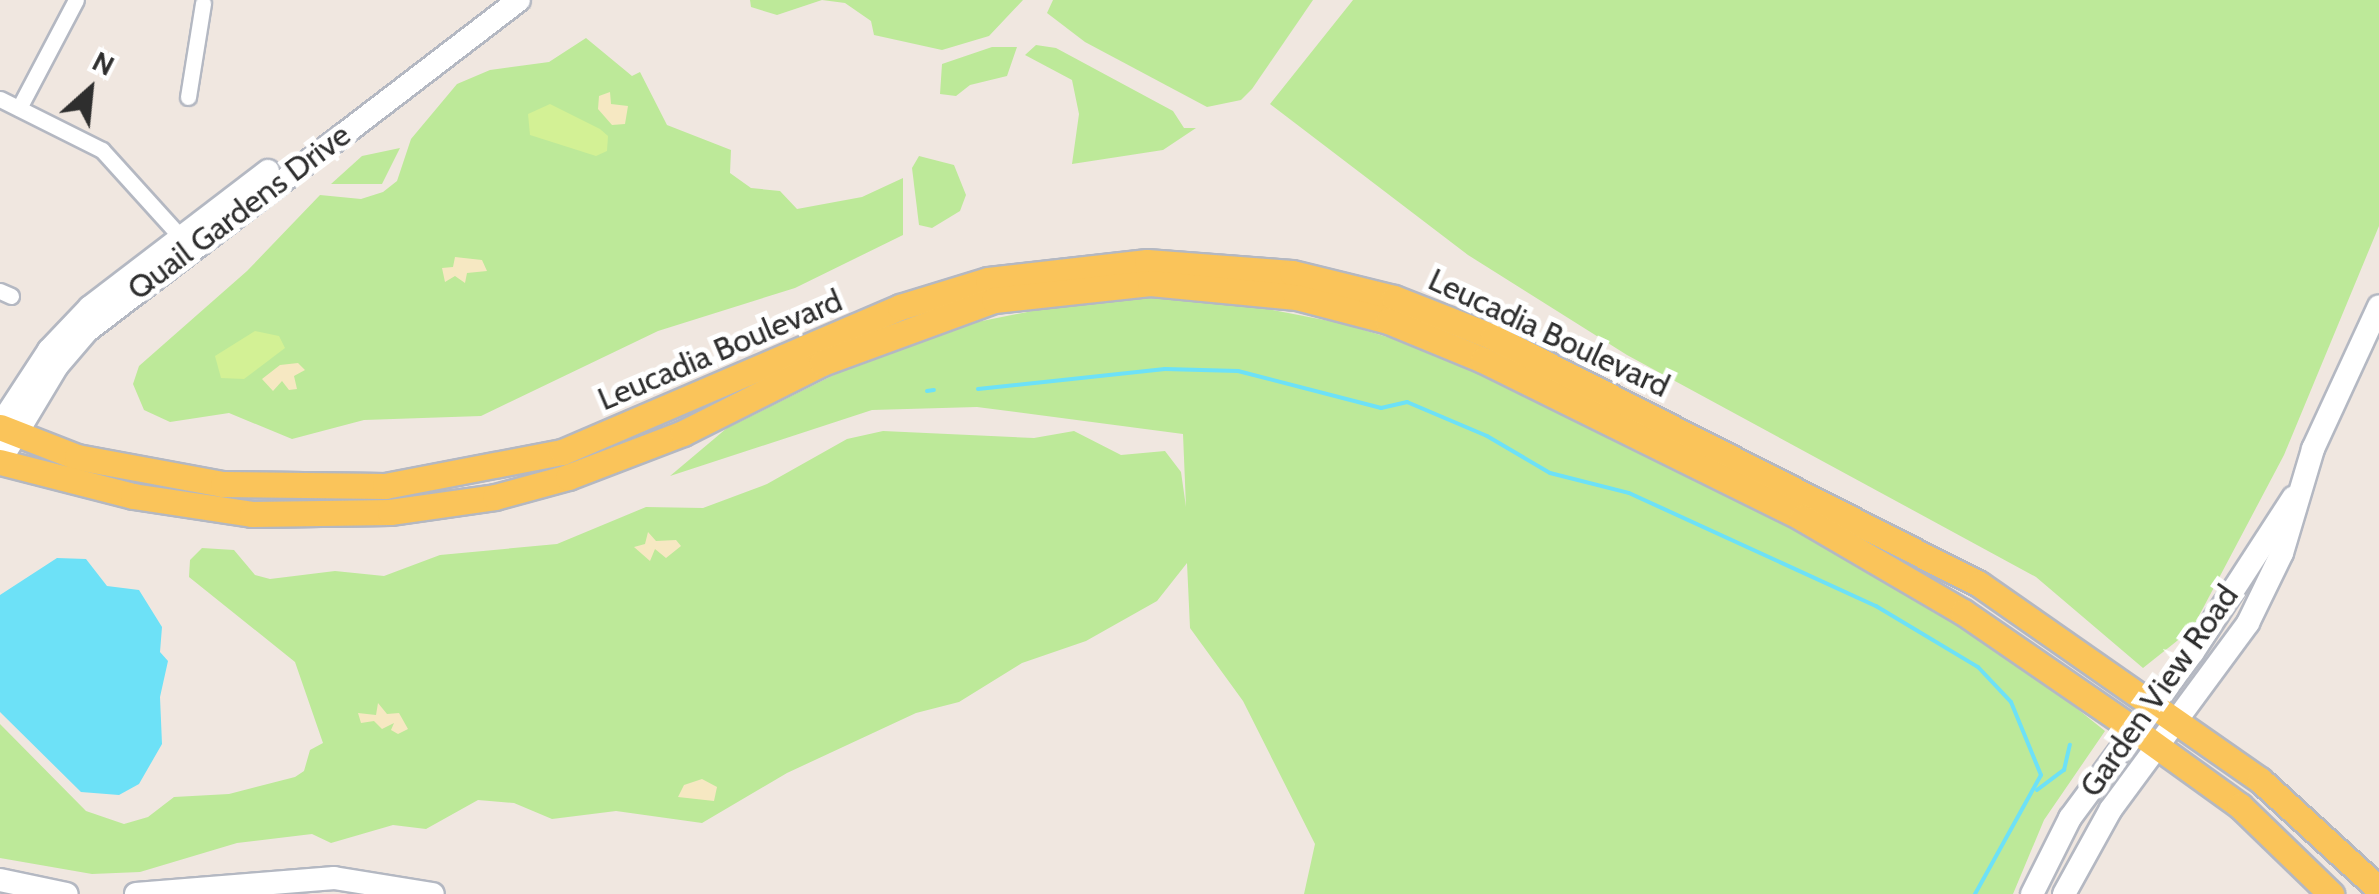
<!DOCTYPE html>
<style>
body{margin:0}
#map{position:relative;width:2379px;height:894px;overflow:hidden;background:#f0e7e0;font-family:Cabin,sans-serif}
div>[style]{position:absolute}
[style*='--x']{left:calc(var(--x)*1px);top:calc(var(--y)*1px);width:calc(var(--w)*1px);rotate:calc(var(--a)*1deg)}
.green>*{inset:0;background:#bde999}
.sand>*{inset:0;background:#f6e8c2}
.pitch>*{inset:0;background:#d3f195}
.water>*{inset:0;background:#6de1f7}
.stream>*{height:4px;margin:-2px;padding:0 2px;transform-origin:2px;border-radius:2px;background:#6de1f7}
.roads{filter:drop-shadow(2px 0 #b4b8c2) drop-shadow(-2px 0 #b4b8c2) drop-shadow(0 2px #b4b8c2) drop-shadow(0 -2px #b4b8c2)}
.street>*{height:15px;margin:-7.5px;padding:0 7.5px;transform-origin:7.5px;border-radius:7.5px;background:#fff}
.secondary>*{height:22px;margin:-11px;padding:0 11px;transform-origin:11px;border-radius:11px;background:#fff}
.primary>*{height:25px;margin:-12.5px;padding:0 12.5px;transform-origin:12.5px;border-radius:12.5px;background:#fac45a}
span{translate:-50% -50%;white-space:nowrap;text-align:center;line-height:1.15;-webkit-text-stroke:10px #fff;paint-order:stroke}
.street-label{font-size:32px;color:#2e2e2e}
.north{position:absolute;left:40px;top:40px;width:100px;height:100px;-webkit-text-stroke:8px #fff;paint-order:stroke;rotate:27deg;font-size:28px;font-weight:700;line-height:40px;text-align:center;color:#2e2e2e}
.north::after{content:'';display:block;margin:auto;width:35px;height:45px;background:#2e2e2e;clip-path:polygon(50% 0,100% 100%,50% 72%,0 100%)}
</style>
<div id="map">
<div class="green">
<div style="clip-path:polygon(750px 0,1023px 0,989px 36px,942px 50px,874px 35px,871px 21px,845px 3px,822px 0,777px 15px,751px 7px)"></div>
<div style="clip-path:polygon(1053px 0,1313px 0,1252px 89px,1241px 100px,1207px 107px,1085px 42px,1047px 13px)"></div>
<div style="clip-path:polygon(1353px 0,2379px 0,2379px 226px,2284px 455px,2192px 629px,2143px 668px,2036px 577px,1627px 355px,1468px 255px,1270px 104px)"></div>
<div style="clip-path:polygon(586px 38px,632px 76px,640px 72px,667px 125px,731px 150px,730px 173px,751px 188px,780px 191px,797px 209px,862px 197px,903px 178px,903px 235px,795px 288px,658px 331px,481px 416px,364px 420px,292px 439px,229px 413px,170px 422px,144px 410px,133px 384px,139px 366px,247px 271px,320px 195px,361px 199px,383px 192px,397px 181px,411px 139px,457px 84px,490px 70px,549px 62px)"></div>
<div style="clip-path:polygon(1036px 45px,1056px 48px,1173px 111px,1184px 128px,1196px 128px,1163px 150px,1072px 164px,1079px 114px,1072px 80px,1025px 55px)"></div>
<div style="clip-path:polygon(992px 47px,1017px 47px,1007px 76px,970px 85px,956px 96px,940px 94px,942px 64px)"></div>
<div style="clip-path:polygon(400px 148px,382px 184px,331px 184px,362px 156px)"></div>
<div style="clip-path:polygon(919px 156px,954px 165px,966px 195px,960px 211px,932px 228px,919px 225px,912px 168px)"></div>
<div style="clip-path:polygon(1127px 292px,1225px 301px,1340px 323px,1445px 354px,1877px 569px,2025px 667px,2105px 731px,2044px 820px,2013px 894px,1304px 894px,1315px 844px,1243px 701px,1190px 628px,1187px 563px,1157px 601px,1086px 641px,1022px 663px,959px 702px,916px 713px,787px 773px,702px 823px,616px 811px,552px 819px,514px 803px,478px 800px,426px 829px,393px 825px,331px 843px,312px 834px,237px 843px,140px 872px,92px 874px,0 858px,0 724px,86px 811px,124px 824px,148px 817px,174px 797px,229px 794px,295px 777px,304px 771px,310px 750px,323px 743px,295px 662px,189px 577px,190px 560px,202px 548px,234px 550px,255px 575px,270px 579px,335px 571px,384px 576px,440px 555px,557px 544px,646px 507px,703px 508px,767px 484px,847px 439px,883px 431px,1034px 438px,1074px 431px,1121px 455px,1165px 451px,1181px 472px,1186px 507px,1183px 434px,977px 407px,872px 410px,670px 476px,727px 428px,870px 357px,957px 326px)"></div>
</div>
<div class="sand">
<div style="clip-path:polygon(610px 92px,611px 104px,628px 106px,625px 124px,612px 125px,598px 109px,599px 96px)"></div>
<div style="clip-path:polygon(455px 257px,482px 260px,487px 271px,467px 273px,465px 283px,455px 276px,445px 282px,442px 268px,453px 267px)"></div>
<div style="clip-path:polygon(298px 363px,305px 370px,294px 376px,297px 389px,289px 390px,282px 381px,273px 391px,262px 379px,280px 365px)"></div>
<div style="clip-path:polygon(648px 532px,656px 541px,676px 540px,681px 546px,666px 558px,655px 549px,650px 561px,634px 547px,645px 544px)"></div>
<div style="clip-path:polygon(378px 703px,387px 714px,399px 713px,408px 729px,398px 734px,391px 730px,394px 723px,382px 729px,374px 721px,361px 723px,358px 713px,376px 715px)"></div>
<div style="clip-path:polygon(702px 779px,717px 787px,714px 801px,678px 797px,684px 785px)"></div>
</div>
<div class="pitch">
<div style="clip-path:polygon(550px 104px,600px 129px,608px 136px,607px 151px,596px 156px,530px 135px,528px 114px)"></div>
<div style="clip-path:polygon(255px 331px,279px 336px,285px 348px,244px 379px,221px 378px,215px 356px)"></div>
</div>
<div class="water">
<div style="clip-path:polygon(57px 558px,86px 559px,107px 586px,139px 590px,162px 627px,160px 652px,168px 661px,160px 697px,162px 744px,139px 784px,119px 795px,81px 792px,0 712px,0 595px)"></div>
</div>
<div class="stream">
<div style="--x:978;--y:389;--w:188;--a:-6.1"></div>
<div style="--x:1165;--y:369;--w:73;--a:1.6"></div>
<div style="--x:1238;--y:371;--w:148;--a:14.5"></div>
<div style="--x:1381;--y:408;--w:27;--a:-13"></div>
<div style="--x:1407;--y:402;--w:87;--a:23"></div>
<div style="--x:1487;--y:436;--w:73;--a:30.4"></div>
<div style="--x:1550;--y:473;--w:81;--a:14.2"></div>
<div style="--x:1629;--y:493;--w:272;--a:24.6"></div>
<div style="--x:1876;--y:606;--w:119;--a:30.9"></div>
<div style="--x:1978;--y:667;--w:48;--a:46.7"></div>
<div style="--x:2011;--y:702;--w:79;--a:67.7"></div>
<div style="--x:2041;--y:775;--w:136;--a:119"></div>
<div style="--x:927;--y:391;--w:7;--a:-8"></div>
<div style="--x:2037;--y:790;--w:34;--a:-37"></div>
<div style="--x:2064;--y:770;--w:26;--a:-77"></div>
</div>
<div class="roads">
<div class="street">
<div style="--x:188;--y:97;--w:95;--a:-80.9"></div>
<div style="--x:0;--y:99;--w:114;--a:26.6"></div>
<div style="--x:102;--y:150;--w:124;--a:47.9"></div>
<div style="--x:19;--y:108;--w:122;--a:-62.2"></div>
<div style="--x:0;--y:291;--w:12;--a:24"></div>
</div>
<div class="secondary">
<div style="--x:0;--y:425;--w:90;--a:-56.8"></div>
<div style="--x:49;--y:350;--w:59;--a:-46.4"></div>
<div style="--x:90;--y:307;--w:224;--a:-37.4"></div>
<div style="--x:0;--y:461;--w:111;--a:-59"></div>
<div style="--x:57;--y:366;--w:46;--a:-49.4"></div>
<div style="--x:87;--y:331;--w:544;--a:-37.46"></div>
<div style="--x:0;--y:880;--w:68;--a:11.8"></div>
<div style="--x:136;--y:894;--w:199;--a:-4.6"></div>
<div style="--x:334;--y:878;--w:100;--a:9.2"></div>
<div style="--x:2032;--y:894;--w:85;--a:-63.4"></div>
<div style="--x:2070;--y:818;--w:207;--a:-53.5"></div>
<div style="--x:2193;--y:652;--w:184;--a:-57"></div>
<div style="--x:2064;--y:894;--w:97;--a:-61.1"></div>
<div style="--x:2111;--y:809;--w:231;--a:-53.6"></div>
<div style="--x:2248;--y:623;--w:78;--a:-64.1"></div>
<div style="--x:2282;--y:553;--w:109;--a:-73.4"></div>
<div style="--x:2313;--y:449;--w:157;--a:-65.2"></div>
</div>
<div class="primary">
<div style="--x:0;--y:427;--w:83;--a:21.3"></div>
<div style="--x:77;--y:457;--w:148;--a:10.5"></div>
<div style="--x:223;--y:484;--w:162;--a:0.7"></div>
<div style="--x:385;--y:486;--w:180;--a:-10.9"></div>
<div style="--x:562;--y:452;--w:368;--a:-23.2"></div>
<div style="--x:900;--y:307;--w:92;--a:-17.1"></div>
<div style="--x:988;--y:280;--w:160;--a:-6.5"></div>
<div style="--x:1147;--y:262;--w:145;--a:4.3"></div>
<div style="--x:1292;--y:273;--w:105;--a:13.8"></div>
<div style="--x:1394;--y:298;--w:106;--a:21.5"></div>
<div style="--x:1493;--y:337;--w:545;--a:26.94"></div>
<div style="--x:1979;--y:584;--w:343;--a:34.9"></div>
<div style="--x:2260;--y:780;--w:161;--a:42.5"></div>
<div style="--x:0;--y:462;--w:137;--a:14.3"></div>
<div style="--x:133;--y:496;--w:120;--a:8.6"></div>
<div style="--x:252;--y:514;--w:138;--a:-0.8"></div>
<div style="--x:390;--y:512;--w:106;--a:-8.1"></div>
<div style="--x:495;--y:497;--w:76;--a:-15.3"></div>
<div style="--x:568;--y:477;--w:123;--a:-20.9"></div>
<div style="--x:683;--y:433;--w:156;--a:-26.7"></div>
<div style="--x:822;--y:363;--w:183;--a:-20.1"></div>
<div style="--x:994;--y:300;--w:157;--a:-6.2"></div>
<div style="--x:1150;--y:283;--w:147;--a:5.5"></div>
<div style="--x:1296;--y:297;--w:95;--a:14.6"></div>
<div style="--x:1388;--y:321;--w:103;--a:22.3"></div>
<div style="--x:1483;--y:360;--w:356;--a:26.3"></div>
<div style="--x:1802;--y:518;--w:186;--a:30.3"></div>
<div style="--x:1963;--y:612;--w:206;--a:34.5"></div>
<div style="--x:2133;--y:729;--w:132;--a:35.7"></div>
<div style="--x:2240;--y:806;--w:127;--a:44"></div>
</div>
</div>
<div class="street-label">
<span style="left:239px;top:212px;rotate:-37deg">Quail Gardens Drive</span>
<span style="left:1549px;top:333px;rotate:25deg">Leucadia Boulevard</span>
<span style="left:720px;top:350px;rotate:-23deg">Leucadia Boulevard</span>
<span style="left:2159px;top:691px;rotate:-55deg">Garden View Road</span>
</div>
<div class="north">N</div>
</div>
